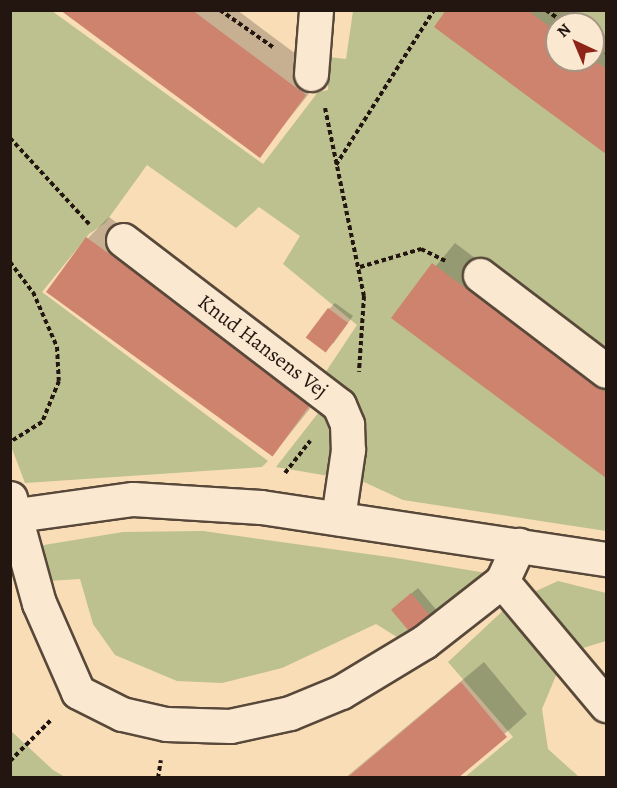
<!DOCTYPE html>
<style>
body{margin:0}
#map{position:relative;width:617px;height:788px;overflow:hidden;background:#f8ddb6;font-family:Alegreya,serif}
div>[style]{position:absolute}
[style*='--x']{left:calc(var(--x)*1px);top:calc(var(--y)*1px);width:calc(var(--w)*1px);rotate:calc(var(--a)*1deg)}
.green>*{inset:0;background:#bcc18f}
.shadow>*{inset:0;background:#0003}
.building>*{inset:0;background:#ce836e;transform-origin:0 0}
.path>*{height:4px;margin-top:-2px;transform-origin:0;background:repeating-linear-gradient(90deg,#231611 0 4.5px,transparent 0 7.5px)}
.roads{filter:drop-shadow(2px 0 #58483a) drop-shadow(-2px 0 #58483a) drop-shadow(0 2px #58483a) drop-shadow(0 -2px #58483a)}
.minor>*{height:33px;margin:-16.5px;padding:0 16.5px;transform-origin:16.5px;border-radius:16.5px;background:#fae9d0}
span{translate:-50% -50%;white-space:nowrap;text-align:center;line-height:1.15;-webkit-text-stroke:5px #fae9d0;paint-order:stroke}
.street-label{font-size:21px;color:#231611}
.frame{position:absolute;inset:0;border:12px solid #231611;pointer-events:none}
.north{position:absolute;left:545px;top:12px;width:60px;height:60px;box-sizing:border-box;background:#fae9d0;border:2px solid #a49584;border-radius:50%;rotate:316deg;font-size:16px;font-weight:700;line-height:24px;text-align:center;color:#231611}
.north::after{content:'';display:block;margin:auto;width:21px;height:27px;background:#8f2418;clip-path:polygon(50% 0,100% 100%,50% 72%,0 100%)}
</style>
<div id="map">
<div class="green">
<div style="clip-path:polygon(evenodd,11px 11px,52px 11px,263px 164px,318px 92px,328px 90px,328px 57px,346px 59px,353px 11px,606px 11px,606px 531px,403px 500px,364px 482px,276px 467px,340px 385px,325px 373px,357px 325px,283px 264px,300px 236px,259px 207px,236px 228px,147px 165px,105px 223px,89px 234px,42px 292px,268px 461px,262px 467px,25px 483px,11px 446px,11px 11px,557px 24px,593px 24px,593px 60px,557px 60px,557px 24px)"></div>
<div style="clip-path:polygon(203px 531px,396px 558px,486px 573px,405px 642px,376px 624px,282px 668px,222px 683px,177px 681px,115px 655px,93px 624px,80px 579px,48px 581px,38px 546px,123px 532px)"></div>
<div style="clip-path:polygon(558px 581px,606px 593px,606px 641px,583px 648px,534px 592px)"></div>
<div style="clip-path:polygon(508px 606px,560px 666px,542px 709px,548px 749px,579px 777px,465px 777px,513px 737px,448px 662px)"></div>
<div style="clip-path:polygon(10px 730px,53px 770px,65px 777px,11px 777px)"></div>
</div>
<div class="shadow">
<div style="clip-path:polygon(63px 10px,237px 10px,324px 75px,259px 156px)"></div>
<div style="clip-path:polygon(448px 10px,572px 10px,591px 24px,557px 24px,557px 60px,593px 60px,593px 26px,606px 36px,606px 152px,436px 26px)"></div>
<div style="clip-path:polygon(109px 217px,332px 381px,272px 456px,88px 238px)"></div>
<div style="clip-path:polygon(455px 243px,606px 356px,606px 476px,393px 318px)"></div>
<div style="clip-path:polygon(335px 303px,353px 316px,333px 344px,329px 309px)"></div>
<div style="clip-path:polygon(418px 588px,439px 613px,433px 619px,400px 603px)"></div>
<div style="clip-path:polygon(484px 662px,527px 714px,455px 778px,345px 778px)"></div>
</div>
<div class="building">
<div style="clip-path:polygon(60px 10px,192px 10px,306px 95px,260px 158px)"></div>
<div style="clip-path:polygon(446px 10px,527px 10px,557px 32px,557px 60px,593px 59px,606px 69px,606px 154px,434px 27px)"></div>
<div style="left:86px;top:237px;width:280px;height:68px;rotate:36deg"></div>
<div style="clip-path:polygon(432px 263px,606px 393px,606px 478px,391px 318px)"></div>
<div style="left:328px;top:308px;width:25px;height:37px;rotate:37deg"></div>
<div style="left:411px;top:593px;width:35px;height:26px;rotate:50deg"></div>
<div style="clip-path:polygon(461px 682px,507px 737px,458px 778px,347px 778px)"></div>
</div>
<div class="path">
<div style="--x:220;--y:10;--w:66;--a:35.1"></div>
<div style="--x:546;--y:10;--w:24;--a:35"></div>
<div style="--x:593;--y:43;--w:16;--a:35"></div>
<div style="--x:325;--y:108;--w:192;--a:78.3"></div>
<div style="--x:364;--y:296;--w:76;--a:93.8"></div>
<div style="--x:10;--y:138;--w:117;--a:47.4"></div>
<div style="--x:336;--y:165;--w:183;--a:-57.7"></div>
<div style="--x:10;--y:262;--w:38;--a:53"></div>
<div style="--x:33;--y:292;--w:60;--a:66.4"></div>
<div style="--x:57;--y:347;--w:34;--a:87"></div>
<div style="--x:59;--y:381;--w:44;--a:112.5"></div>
<div style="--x:42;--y:422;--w:38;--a:148"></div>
<div style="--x:360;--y:267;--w:64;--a:-16.4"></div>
<div style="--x:421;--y:249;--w:28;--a:26"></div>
<div style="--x:285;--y:473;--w:41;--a:-52"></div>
<div style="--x:10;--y:761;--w:59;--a:-45"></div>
<div style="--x:158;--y:778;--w:18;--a:-81"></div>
</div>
<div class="roads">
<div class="minor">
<div style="--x:311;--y:74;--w:64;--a:-85.5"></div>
<div style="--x:123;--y:240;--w:272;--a:37.4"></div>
<div style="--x:339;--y:405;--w:21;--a:67"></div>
<div style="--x:347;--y:424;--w:26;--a:88"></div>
<div style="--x:348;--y:450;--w:69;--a:98.4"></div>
<div style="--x:480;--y:275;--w:158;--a:37.3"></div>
<div style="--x:10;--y:498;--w:109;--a:74.6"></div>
<div style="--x:39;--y:603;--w:97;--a:66.3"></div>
<div style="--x:78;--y:692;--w:49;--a:26.6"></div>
<div style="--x:122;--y:714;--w:45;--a:12.8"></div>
<div style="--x:166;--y:724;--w:64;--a:1.8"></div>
<div style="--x:230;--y:726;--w:61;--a:-12.2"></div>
<div style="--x:290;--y:713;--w:55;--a:-22.4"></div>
<div style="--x:341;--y:692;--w:97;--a:-31.1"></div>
<div style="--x:424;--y:642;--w:99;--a:-38"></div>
<div style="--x:502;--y:581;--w:40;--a:-65"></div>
<div style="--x:10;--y:516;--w:124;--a:-7.9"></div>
<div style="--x:133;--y:499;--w:128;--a:3.6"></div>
<div style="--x:261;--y:507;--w:349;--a:8.6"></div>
<div style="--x:502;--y:581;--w:162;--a:50"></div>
</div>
</div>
<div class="street-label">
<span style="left:263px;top:346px;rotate:37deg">Knud Hansens Vej</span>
</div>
<div class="frame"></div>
<div class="north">N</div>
</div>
